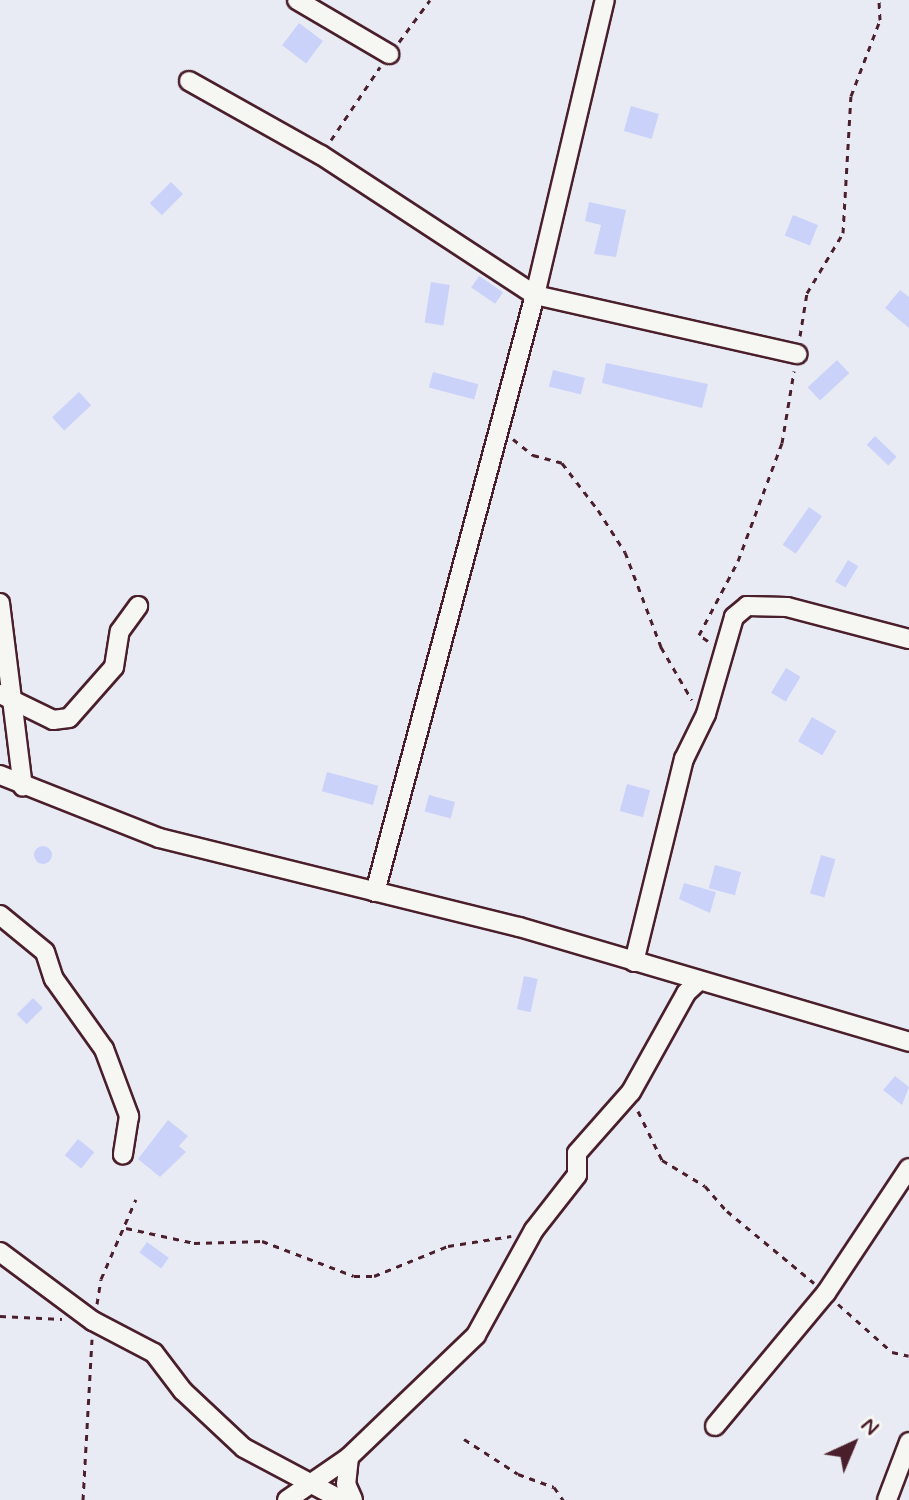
<!DOCTYPE html>
<style>
body{margin:0}
#map{position:relative;width:909px;height:1500px;overflow:hidden;background:#e9ebf4;font-family:Mynerve,sans-serif}
div>[style]{position:absolute}
[style*='--x']{left:calc(var(--x)*1px);top:calc(var(--y)*1px);width:calc(var(--w)*1px);rotate:calc(var(--a)*1deg)}
.building>*{inset:0;background:#cad2fa;transform-origin:0 0}
.round{border-radius:50%}
.path>*{height:3px;margin-top:-1.5px;transform-origin:0;background:repeating-linear-gradient(90deg,#4a1f2b 0 6px,transparent 0 12px)}
.roads{filter:drop-shadow(2px 0 #4a1f2b) drop-shadow(-2px 0 #4a1f2b) drop-shadow(0 2px #4a1f2b) drop-shadow(0 -2px #4a1f2b)}
.minor>*{height:18px;margin:-9px;padding:0 9px;transform-origin:9px;border-radius:9px;background:#f6f6f2}
span{translate:-50% -50%;white-space:nowrap;text-align:center;line-height:1.15;-webkit-text-stroke:6px #f6f6f2;paint-order:stroke}
.north{position:absolute;left:813px;top:1404px;width:80px;height:80px;-webkit-text-stroke:6px #f6f6f2;paint-order:stroke;rotate:44deg;font-size:22px;font-weight:700;line-height:32px;text-align:center;color:#4a1f2b}
.north::after{content:'';display:block;margin:auto;width:28px;height:36px;background:#4a1f2b;clip-path:polygon(50% 0,100% 100%,50% 72%,0 100%)}
</style>
<div id="map">
<div class="building">
<div style="left:299px;top:23px;width:30px;height:28px;rotate:37deg"></div>
<div style="left:631px;top:106px;width:29px;height:26px;rotate:16deg"></div>
<div style="left:171px;top:182px;width:17px;height:30px;rotate:45deg"></div>
<div style="clip-path:polygon(589px 202px,626px 210px,616px 257px,594px 254px,601px 225px,585px 221px)"></div>
<div style="left:793px;top:215px;width:27px;height:22px;rotate:22deg"></div>
<div style="left:479px;top:276px;width:29px;height:14px;rotate:34deg"></div>
<div style="left:431px;top:282px;width:19px;height:41px;rotate:9deg"></div>
<div style="clip-path:polygon(900px 290px,909px 297px,909px 328px,885px 308px)"></div>
<div style="left:837px;top:360px;width:18px;height:40px;rotate:47deg"></div>
<div style="clip-path:polygon(606px 363px,708px 384px,702px 408px,602px 383px)"></div>
<div style="left:553px;top:370px;width:33px;height:17px;rotate:14deg"></div>
<div style="left:433px;top:372px;width:47px;height:16px;rotate:15deg"></div>
<div style="left:79px;top:392px;width:18px;height:37px;rotate:47deg"></div>
<div style="left:875px;top:436px;width:30px;height:12px;rotate:44deg"></div>
<div style="left:809px;top:507px;width:16px;height:46px;rotate:35deg"></div>
<div style="left:848px;top:560px;width:12px;height:25px;rotate:31deg"></div>
<div style="left:786px;top:668px;width:17px;height:29px;rotate:31deg"></div>
<div style="left:812px;top:717px;width:28px;height:28px;rotate:30deg"></div>
<div style="left:327px;top:772px;width:53px;height:20px;rotate:15deg"></div>
<div style="left:627px;top:784px;width:24px;height:28px;rotate:15deg"></div>
<div style="left:429px;top:795px;width:27px;height:17px;rotate:15deg"></div>
<div class="round" style="left:34px;top:846px;width:18px;height:18px"></div>
<div style="left:821px;top:855px;width:15px;height:40px;rotate:16deg"></div>
<div style="left:715px;top:865px;width:27px;height:24px;rotate:15deg"></div>
<div style="clip-path:polygon(684px 883px,716px 892px,710px 913px,679px 899px)"></div>
<div style="left:524px;top:976px;width:14px;height:34px;rotate:12deg"></div>
<div style="left:33px;top:998px;width:14px;height:23px;rotate:45deg"></div>
<div style="clip-path:polygon(895px 1076px,909px 1087px,902px 1105px,883px 1090px)"></div>
<div style="clip-path:polygon(168px 1120px,188px 1136px,179px 1146px,186px 1152px,160px 1177px,138px 1159px)"></div>
<div style="left:78px;top:1139px;width:21px;height:21px;rotate:39deg"></div>
<div style="left:147px;top:1242px;width:27px;height:13px;rotate:36deg"></div>
</div>
<div class="path">
<div style="--x:399;--y:42;--w:52;--a:-53.6"></div>
<div style="--x:331;--y:140;--w:88;--a:-56.1"></div>
<div style="--x:800;--y:336;--w:44;--a:-80.8"></div>
<div style="--x:807;--y:293;--w:70;--a:-59"></div>
<div style="--x:843;--y:233;--w:137;--a:-86.7"></div>
<div style="--x:851;--y:96;--w:81;--a:-69.1"></div>
<div style="--x:880;--y:20;--w:20;--a:-93"></div>
<div style="--x:513;--y:439;--w:26;--a:39"></div>
<div style="--x:533;--y:455;--w:30;--a:15"></div>
<div style="--x:562;--y:463;--w:59;--a:52.5"></div>
<div style="--x:598;--y:510;--w:50;--a:57.3"></div>
<div style="--x:625;--y:552;--w:102;--a:69.2"></div>
<div style="--x:661;--y:647;--w:61;--a:59.7"></div>
<div style="--x:708;--y:641;--w:11;--a:-146"></div>
<div style="--x:699;--y:635;--w:84;--a:-62.2"></div>
<div style="--x:738;--y:561;--w:126;--a:-69.6"></div>
<div style="--x:782;--y:443;--w:73;--a:-80.5"></div>
<div style="--x:638;--y:1111;--w:55;--a:63.9"></div>
<div style="--x:662;--y:1160;--w:50;--a:31.2"></div>
<div style="--x:705;--y:1186;--w:33;--a:49"></div>
<div style="--x:727;--y:1211;--w:113;--a:39.6"></div>
<div style="--x:126;--y:1228;--w:70;--a:12.4"></div>
<div style="--x:194;--y:1243;--w:68;--a:-1.7"></div>
<div style="--x:262;--y:1241;--w:98;--a:20.8"></div>
<div style="--x:354;--y:1276;--w:20;--a:0"></div>
<div style="--x:374;--y:1276;--w:80;--a:-22.1"></div>
<div style="--x:448;--y:1246;--w:64;--a:-9"></div>
<div style="--x:97;--y:1304;--w:25;--a:-81"></div>
<div style="--x:101;--y:1279;--w:87;--a:-66.4"></div>
<div style="--x:838;--y:1304;--w:72;--a:41.6"></div>
<div style="--x:892;--y:1352;--w:17;--a:13"></div>
<div style="--x:0;--y:1316;--w:62;--a:2.8"></div>
<div style="--x:464;--y:1439;--w:64;--a:32.9"></div>
<div style="--x:518;--y:1474;--w:38;--a:20"></div>
<div style="--x:554;--y:1487;--w:16;--a:55"></div>
<div style="--x:83;--y:1500;--w:161;--a:-86.8"></div>
</div>
<div class="roads">
<div class="minor">
<div style="--x:297;--y:0;--w:107;--a:30.4"></div>
<div style="--x:189;--y:81;--w:151;--a:29.3"></div>
<div style="--x:321;--y:155;--w:256;--a:33.2"></div>
<div style="--x:535;--y:295;--w:269;--a:12.7"></div>
<div style="--x:0;--y:603;--w:185;--a:82.9"></div>
<div style="--x:0;--y:694;--w:59;--a:26.1"></div>
<div style="--x:53;--y:720;--w:16;--a:-7"></div>
<div style="--x:69;--y:718;--w:68;--a:-48.6"></div>
<div style="--x:114;--y:667;--w:36;--a:-81"></div>
<div style="--x:120;--y:631;--w:31;--a:-54"></div>
<div style="--x:0;--y:775;--w:171;--a:21.6"></div>
<div style="--x:159;--y:838;--w:371;--a:13.9"></div>
<div style="--x:519;--y:927;--w:407;--a:16.4"></div>
<div style="--x:375;--y:892;--w:618;--a:-75"></div>
<div style="--x:535;--y:295;--w:303;--a:-76.7"></div>
<div style="--x:0;--y:915;--w:58;--a:39.4"></div>
<div style="--x:45;--y:952;--w:28;--a:72"></div>
<div style="--x:54;--y:979;--w:86;--a:54.5"></div>
<div style="--x:104;--y:1049;--w:72;--a:69.5"></div>
<div style="--x:129;--y:1116;--w:39;--a:99"></div>
<div style="--x:634;--y:962;--w:209;--a:-76.2"></div>
<div style="--x:684;--y:759;--w:50;--a:-63.9"></div>
<div style="--x:706;--y:714;--w:101;--a:-73.9"></div>
<div style="--x:734;--y:617;--w:17;--a:-40"></div>
<div style="--x:747;--y:606;--w:40;--a:1.4"></div>
<div style="--x:787;--y:607;--w:126;--a:14.7"></div>
<div style="--x:0;--y:1252;--w:116;--a:36.6"></div>
<div style="--x:93;--y:1321;--w:69;--a:27.7"></div>
<div style="--x:154;--y:1353;--w:48;--a:52.7"></div>
<div style="--x:183;--y:1391;--w:83;--a:43.1"></div>
<div style="--x:244;--y:1448;--w:111;--a:28"></div>
<div style="--x:715;--y:1426;--w:173;--a:-50.2"></div>
<div style="--x:826;--y:1293;--w:150;--a:-56.4"></div>
<div style="--x:349;--y:1457;--w:27;--a:96"></div>
<div style="--x:346;--y:1484;--w:17;--a:66"></div>
<div style="--x:287;--y:1500;--w:75;--a:-34.7"></div>
<div style="--x:349;--y:1457;--w:176;--a:-43.8"></div>
<div style="--x:476;--y:1335;--w:120;--a:-61.1"></div>
<div style="--x:534;--y:1230;--w:70;--a:-52"></div>
<div style="--x:577;--y:1175;--w:22;--a:-90"></div>
<div style="--x:577;--y:1153;--w:81;--a:-48.5"></div>
<div style="--x:631;--y:1092;--w:113;--a:-60.9"></div>
<div style="--x:686;--y:993;--w:18;--a:-43"></div>
<div style="--x:887;--y:1500;--w:62;--a:-69.2"></div>
</div>
</div>
<div class="north">N</div>
</div>
